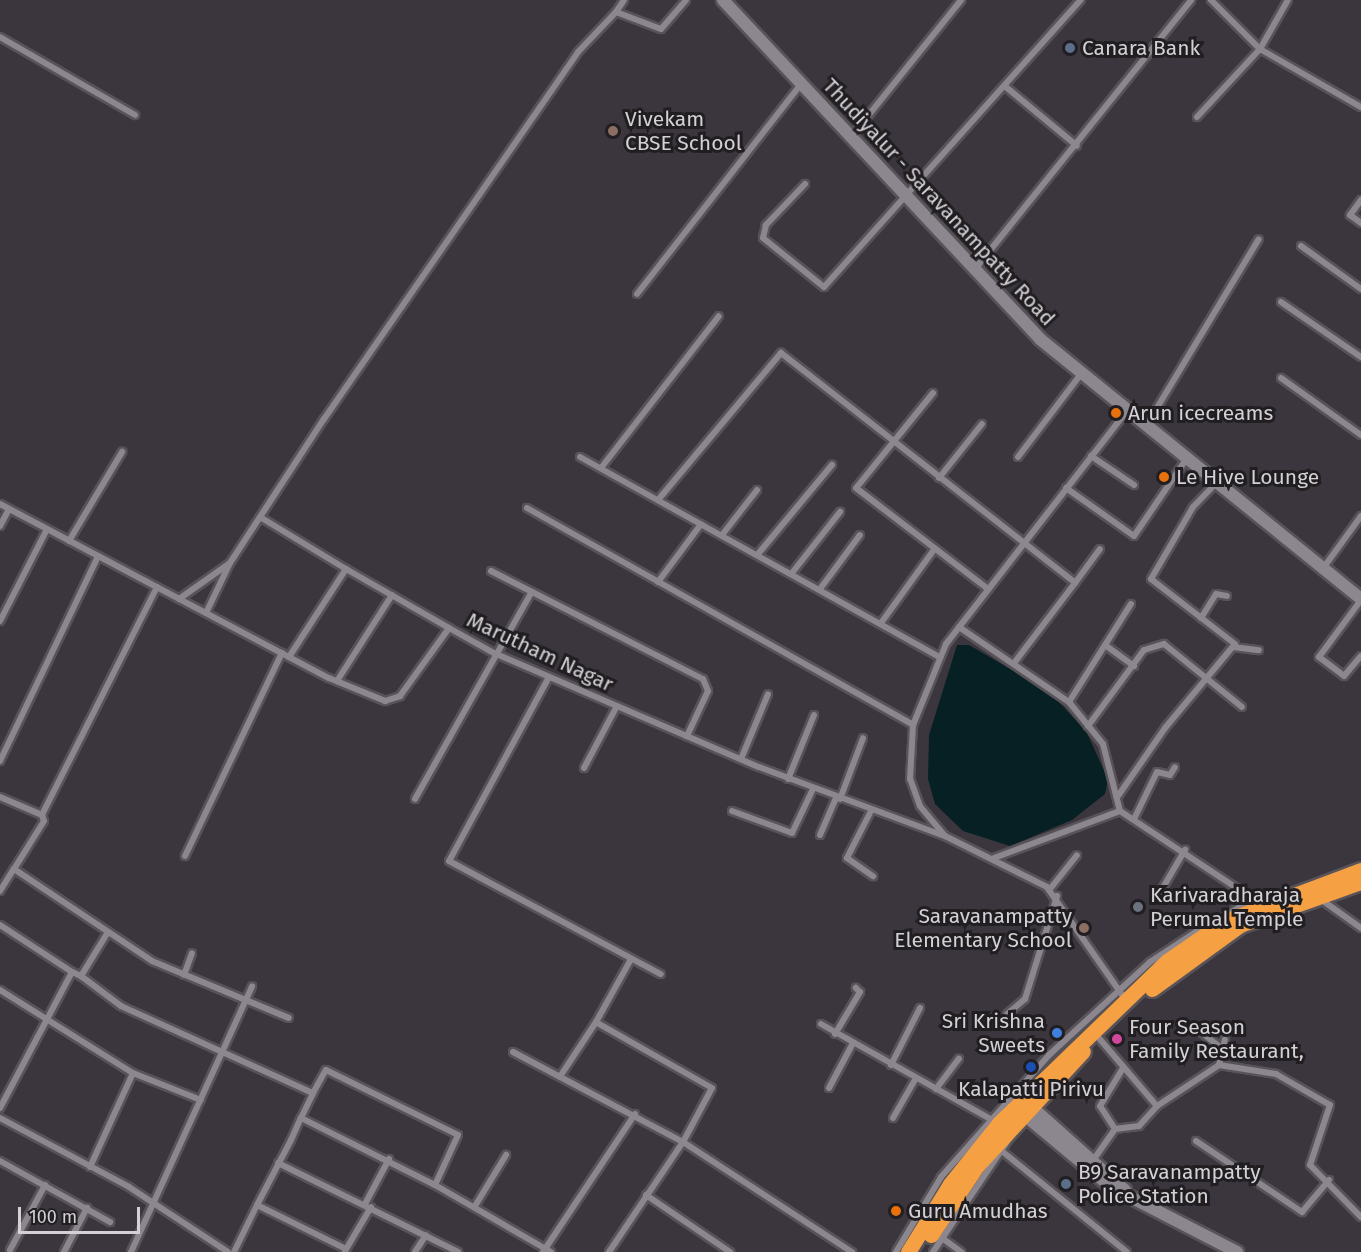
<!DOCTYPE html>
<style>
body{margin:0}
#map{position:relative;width:1361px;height:1252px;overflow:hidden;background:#3b363d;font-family:"Fira Sans",sans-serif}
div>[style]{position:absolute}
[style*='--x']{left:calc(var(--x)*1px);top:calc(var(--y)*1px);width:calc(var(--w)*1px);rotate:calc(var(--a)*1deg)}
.water>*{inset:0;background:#072023}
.roads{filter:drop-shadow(2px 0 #575358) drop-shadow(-2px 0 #575358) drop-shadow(0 2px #575358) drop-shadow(0 -2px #575358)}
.street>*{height:6px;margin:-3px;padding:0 3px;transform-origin:3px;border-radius:3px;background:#8c868e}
.secondary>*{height:12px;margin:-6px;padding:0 6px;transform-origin:6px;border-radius:6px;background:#8c868e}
.highway>*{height:15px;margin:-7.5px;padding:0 7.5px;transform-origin:7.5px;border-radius:7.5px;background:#f5a042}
.dots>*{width:16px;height:16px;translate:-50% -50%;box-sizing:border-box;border:3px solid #201e21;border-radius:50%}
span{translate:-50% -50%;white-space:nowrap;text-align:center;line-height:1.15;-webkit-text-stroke:6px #201e21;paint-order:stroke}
.poi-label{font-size:21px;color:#d4d0d5}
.left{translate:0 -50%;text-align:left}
.right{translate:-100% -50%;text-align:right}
.street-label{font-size:21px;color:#d4d0d5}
.scale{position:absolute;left:18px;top:1207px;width:122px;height:27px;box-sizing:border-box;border:3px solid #d4d0d5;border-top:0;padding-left:8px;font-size:18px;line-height:21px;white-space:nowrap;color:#d4d0d5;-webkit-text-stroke:4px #201e21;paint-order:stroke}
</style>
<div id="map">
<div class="water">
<div style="clip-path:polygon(957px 645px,969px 645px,1017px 673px,1057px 700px,1086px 731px,1108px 779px,1105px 794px,1072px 820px,1010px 846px,963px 831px,935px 804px,928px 779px,929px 735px)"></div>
</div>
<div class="roads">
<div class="street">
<div style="--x:1211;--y:0;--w:69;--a:45"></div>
<div style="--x:1260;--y:49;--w:116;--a:29.9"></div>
<div style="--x:616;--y:12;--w:14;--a:-56"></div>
<div style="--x:0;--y:37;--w:156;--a:30"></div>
<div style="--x:1006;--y:87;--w:92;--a:39.7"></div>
<div style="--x:1197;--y:117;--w:93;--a:-47.2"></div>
<div style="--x:1260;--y:49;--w:56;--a:-60.3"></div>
<div style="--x:851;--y:137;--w:176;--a:-51.2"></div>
<div style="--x:805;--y:184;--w:57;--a:133.6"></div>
<div style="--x:766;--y:225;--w:13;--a:103"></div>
<div style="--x:763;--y:238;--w:78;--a:38.8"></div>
<div style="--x:824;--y:287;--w:385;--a:-48.2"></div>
<div style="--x:1361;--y:200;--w:19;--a:126"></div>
<div style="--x:1350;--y:215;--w:14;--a:36"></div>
<div style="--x:1301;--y:246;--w:74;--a:35.6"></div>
<div style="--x:975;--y:269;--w:345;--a:-51.2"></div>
<div style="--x:637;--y:294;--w:266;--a:-52"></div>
<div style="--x:1281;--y:302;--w:97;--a:34.5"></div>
<div style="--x:1281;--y:378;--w:98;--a:35.5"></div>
<div style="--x:933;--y:393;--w:122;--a:129"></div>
<div style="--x:856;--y:488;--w:166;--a:37.4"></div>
<div style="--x:1146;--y:426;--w:218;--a:-58.9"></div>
<div style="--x:1091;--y:456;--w:52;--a:34"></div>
<div style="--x:580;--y:457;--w:411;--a:29.1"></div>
<div style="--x:1018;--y:457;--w:104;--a:-52.8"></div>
<div style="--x:601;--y:468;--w:192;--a:-52.2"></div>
<div style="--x:939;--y:478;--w:69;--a:-51.5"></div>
<div style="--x:1066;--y:488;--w:83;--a:35.2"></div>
<div style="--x:1134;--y:536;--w:94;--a:-55.8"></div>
<div style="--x:658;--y:500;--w:192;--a:-50.1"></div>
<div style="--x:781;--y:353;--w:373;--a:38"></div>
<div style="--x:1075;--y:583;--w:101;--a:127.3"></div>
<div style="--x:0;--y:504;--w:372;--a:27.9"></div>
<div style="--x:329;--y:678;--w:61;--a:22.3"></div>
<div style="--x:385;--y:701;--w:16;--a:-18"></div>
<div style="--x:400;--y:696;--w:84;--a:-54.2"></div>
<div style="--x:449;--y:628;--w:51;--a:29.1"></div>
<div style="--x:494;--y:653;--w:288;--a:23.3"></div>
<div style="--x:759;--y:767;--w:198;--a:20.4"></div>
<div style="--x:527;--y:508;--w:443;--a:29.3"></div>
<div style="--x:260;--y:517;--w:100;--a:31.2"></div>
<div style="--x:0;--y:526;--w:19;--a:-62"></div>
<div style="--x:722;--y:535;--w:57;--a:-52.1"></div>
<div style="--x:69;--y:541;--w:104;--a:-59.2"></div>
<div style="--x:758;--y:554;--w:116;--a:-50.3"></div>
<div style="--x:1324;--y:567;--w:63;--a:-54"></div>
<div style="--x:491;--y:571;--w:238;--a:27"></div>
<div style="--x:703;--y:679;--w:13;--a:67"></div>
<div style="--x:708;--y:691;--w:50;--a:115"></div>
<div style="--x:792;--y:573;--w:78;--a:-51.8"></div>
<div style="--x:658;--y:582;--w:72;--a:-53.4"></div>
<div style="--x:1075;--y:583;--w:42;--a:-53.7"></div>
<div style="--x:157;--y:587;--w:255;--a:116.8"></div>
<div style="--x:42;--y:815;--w:6;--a:72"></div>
<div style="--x:44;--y:821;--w:57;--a:122"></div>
<div style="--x:14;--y:869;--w:166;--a:33.7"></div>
<div style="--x:152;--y:961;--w:148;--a:22.6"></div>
<div style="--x:820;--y:589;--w:67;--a:-53.5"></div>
<div style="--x:179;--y:599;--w:62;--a:-35.2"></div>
<div style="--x:1361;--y:600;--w:71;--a:126.4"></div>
<div style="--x:1319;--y:657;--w:31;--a:37"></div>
<div style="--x:1344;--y:676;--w:26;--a:-50"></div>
<div style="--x:206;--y:613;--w:55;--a:-64.4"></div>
<div style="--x:230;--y:563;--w:172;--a:-56.9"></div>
<div style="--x:324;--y:419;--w:446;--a:-55.3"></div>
<div style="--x:578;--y:52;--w:55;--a:-46.5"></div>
<div style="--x:616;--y:12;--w:48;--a:20.7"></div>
<div style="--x:661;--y:29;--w:38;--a:-49"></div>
<div style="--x:1201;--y:618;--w:28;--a:-58"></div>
<div style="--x:1216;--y:594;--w:11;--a:10"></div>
<div style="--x:0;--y:621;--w:103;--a:-62.9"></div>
<div style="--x:881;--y:623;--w:92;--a:-54.2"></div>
<div style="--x:959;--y:627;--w:133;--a:34.3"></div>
<div style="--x:1069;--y:702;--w:54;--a:51"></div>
<div style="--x:1103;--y:744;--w:69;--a:75.8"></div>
<div style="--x:1120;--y:811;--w:162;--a:33.4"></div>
<div style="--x:1105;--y:645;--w:36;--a:36"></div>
<div style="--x:1233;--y:647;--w:26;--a:7"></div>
<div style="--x:289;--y:657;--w:105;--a:-57.1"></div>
<div style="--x:346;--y:569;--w:119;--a:29.8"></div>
<div style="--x:549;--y:677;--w:209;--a:118.5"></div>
<div style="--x:449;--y:861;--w:240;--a:28.1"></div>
<div style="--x:337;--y:681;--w:102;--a:-57.4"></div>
<div style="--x:1069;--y:702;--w:116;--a:-57.7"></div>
<div style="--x:1088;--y:726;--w:94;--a:-53.6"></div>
<div style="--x:1144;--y:650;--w:21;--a:-17"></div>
<div style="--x:1164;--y:644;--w:100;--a:38.9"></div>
<div style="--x:741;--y:759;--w:70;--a:-67.4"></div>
<div style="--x:0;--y:761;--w:227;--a:-64.4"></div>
<div style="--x:584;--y:768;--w:70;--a:-62"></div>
<div style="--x:788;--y:779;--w:69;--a:-67.9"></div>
<div style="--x:1118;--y:796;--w:83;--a:-55.3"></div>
<div style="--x:1165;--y:728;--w:109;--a:-50.2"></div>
<div style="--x:1235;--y:644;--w:106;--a:-142.3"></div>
<div style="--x:1151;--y:579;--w:83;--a:-59.7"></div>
<div style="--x:1193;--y:507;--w:36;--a:-46"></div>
<div style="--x:0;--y:797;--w:46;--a:23.2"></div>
<div style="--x:415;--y:799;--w:236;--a:-60.6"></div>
<div style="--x:840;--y:799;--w:65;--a:-69.3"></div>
<div style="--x:732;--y:811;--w:64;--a:20.1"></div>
<div style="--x:792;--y:833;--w:49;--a:-64.5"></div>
<div style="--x:871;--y:811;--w:53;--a:117.1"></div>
<div style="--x:847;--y:858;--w:32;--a:35"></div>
<div style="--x:1134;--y:819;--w:52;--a:-63.9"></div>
<div style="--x:1157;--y:772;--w:13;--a:13"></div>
<div style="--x:1170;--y:775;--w:9;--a:-58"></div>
<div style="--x:820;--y:835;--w:40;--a:-66.6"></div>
<div style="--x:185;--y:856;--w:225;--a:-64.5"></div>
<div style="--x:994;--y:858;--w:134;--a:-20.5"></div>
<div style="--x:1050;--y:889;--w:43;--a:-51.5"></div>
<div style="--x:0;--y:891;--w:26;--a:-58"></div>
<div style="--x:1161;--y:891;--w:48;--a:-59.7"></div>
<div style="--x:1319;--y:898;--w:52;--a:35.5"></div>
<div style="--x:1231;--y:912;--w:26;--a:-29"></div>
<div style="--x:0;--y:925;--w:86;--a:33.1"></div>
<div style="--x:108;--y:932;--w:52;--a:121.5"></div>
<div style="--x:81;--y:976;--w:50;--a:36.9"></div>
<div style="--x:121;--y:1006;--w:211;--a:24.4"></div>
<div style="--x:184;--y:975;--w:23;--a:-70"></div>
<div style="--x:0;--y:990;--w:157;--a:32"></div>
<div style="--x:1125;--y:999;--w:136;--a:-124.9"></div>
<div style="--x:1047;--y:887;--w:114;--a:-153.4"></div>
<div style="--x:945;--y:836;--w:39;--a:-130"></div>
<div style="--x:920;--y:806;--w:29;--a:-110"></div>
<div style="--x:910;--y:779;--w:54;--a:-86.8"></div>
<div style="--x:913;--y:725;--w:87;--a:-67.8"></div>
<div style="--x:946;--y:644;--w:294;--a:-52.2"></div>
<div style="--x:1007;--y:1014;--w:23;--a:-40"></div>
<div style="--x:1025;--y:999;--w:108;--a:-72.7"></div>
<div style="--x:596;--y:1022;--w:72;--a:-60.9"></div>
<div style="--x:821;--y:1024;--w:196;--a:29.3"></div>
<div style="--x:1197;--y:1029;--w:33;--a:38"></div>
<div style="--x:835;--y:1034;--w:49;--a:-59.2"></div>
<div style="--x:860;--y:992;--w:6;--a:-135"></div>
<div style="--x:1098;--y:1037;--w:91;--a:49.5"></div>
<div style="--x:1157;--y:1106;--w:74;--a:-33.5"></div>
<div style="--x:1219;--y:1065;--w:58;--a:9"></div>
<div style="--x:1276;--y:1074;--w:62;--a:29.9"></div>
<div style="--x:1330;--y:1105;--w:63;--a:108.4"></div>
<div style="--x:1310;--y:1165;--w:73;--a:45.6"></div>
<div style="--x:513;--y:1052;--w:192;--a:27.9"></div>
<div style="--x:683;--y:1142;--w:61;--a:-61.8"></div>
<div style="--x:712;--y:1088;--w:133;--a:-150.4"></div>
<div style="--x:596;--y:1022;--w:64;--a:123.4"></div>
<div style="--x:891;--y:1065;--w:64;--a:-63"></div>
<div style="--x:1219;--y:1065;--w:26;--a:-77"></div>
<div style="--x:829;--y:1088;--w:49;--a:-61.9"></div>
<div style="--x:936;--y:1089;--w:38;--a:-53"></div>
<div style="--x:0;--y:1108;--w:154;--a:-62.1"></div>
<div style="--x:72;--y:972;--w:10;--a:24"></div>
<div style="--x:0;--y:1118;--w:146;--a:28.1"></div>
<div style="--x:129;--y:1187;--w:118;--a:33.3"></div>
<div style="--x:893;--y:1118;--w:46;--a:-60.1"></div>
<div style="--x:1115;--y:1129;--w:27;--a:-123"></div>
<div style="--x:1100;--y:1106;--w:44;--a:-58.8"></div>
<div style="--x:1196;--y:1141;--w:128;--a:33.8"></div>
<div style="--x:1302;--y:1212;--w:42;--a:-49.8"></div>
<div style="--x:1003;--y:1152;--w:159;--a:38.9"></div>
<div style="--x:1094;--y:1159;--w:37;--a:-55"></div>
<div style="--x:1115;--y:1129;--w:24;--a:-7"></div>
<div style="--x:1139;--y:1126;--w:27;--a:-48"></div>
<div style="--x:0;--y:1161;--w:126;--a:29"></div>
<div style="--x:278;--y:1163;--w:201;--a:26.3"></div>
<div style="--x:90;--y:1167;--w:103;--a:-65.4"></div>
<div style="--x:133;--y:1073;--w:73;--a:21.7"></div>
<div style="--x:435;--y:1185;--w:134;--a:30"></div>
<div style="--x:646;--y:1195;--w:102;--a:34.2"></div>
<div style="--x:365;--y:1204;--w:51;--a:-61.9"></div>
<div style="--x:257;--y:1205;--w:99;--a:26.3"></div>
<div style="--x:475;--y:1206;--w:60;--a:-58.7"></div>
<div style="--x:942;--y:1238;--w:24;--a:36"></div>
<div style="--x:10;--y:1250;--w:74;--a:-61.7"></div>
<div style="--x:345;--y:1251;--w:51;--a:-59.4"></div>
<div style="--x:64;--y:1252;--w:50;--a:-62.4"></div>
<div style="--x:131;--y:1252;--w:292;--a:-65.5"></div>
<div style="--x:234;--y:1252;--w:52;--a:-63.9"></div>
<div style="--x:257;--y:1205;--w:73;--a:-62.4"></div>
<div style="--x:291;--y:1140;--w:24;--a:-66"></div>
<div style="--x:301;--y:1118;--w:28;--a:-64"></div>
<div style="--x:313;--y:1093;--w:26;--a:-61"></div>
<div style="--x:326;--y:1070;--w:147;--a:26.2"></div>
<div style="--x:458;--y:1135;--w:55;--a:114.7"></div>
<div style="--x:435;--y:1185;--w:150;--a:-153.4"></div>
<div style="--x:415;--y:1252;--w:20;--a:-57"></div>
<div style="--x:543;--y:1252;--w:166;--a:-56.3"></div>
<div style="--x:609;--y:1252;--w:133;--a:-56.1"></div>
<div style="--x:683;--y:1142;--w:202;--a:33.1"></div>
<div style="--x:896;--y:1252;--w:87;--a:-59"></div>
<div style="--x:941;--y:1177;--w:163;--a:-48.5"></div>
<div style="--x:1049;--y:1055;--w:137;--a:-42.6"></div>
<div style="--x:1150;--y:962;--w:73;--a:-33.3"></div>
<div style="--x:933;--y:1252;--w:136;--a:-56.1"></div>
</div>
<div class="secondary">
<div style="--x:723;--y:0;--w:464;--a:46.9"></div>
<div style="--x:1040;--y:339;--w:413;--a:39"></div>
<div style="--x:1025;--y:1101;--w:134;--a:41.7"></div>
<div style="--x:1017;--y:1109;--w:122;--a:39.7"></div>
<div style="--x:1111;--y:1187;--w:142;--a:27.3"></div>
</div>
<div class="highway">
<div style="--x:1152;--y:989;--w:109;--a:-36"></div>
<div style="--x:1240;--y:925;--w:128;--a:-19.6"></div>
<div style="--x:931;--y:1235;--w:83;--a:-56.3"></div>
<div style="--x:977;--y:1166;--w:156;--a:-47.3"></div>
<div style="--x:908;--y:1252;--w:80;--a:-58.3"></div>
<div style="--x:950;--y:1184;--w:78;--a:-51.2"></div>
<div style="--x:999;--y:1123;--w:233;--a:-44"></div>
<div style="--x:1167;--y:961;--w:70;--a:-34.6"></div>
<div style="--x:1225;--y:921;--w:145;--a:-20.6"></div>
</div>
</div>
<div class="dots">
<div style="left:1070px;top:48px;background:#5c6f8a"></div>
<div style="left:613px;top:131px;background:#8d6e63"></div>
<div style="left:1116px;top:413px;background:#e8710a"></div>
<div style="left:1164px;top:477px;background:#e8710a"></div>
<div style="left:1138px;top:907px;background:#6b7280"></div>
<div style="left:1084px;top:928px;background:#8d6e63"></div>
<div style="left:1057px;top:1033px;background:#3f7fe0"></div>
<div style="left:1117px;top:1039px;background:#d1479c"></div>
<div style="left:1031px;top:1067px;background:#1a4fb4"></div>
<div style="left:1066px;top:1184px;background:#5c6f8a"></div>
<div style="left:896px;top:1211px;background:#e8710a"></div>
</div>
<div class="poi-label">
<span class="left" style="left:1082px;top:48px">Canara Bank</span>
<span class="left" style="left:625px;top:131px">Vivekam<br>CBSE School</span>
<span class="left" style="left:1128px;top:413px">Arun icecreams</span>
<span class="left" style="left:1176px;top:477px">Le Hive Lounge</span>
<span class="left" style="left:1150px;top:907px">Karivaradharaja<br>Perumal Temple</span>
<span class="right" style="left:1072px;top:928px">Saravanampatty<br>Elementary School</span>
<span class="right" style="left:1045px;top:1033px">Sri Krishna<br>Sweets</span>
<span class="left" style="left:1129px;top:1039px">Four Season<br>Family Restaurant,</span>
<span style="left:1031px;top:1089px">Kalapatti Pirivu</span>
<span class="left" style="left:1078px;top:1184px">B9 Saravanampatty<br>Police Station</span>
<span class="left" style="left:908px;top:1211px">Guru Amudhas</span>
</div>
<div class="street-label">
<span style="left:939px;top:202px;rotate:47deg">Thudiyalur - Saravanampatty Road</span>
<span style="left:540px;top:652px;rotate:25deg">Marutham Nagar</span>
</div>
<div class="scale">100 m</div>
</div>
